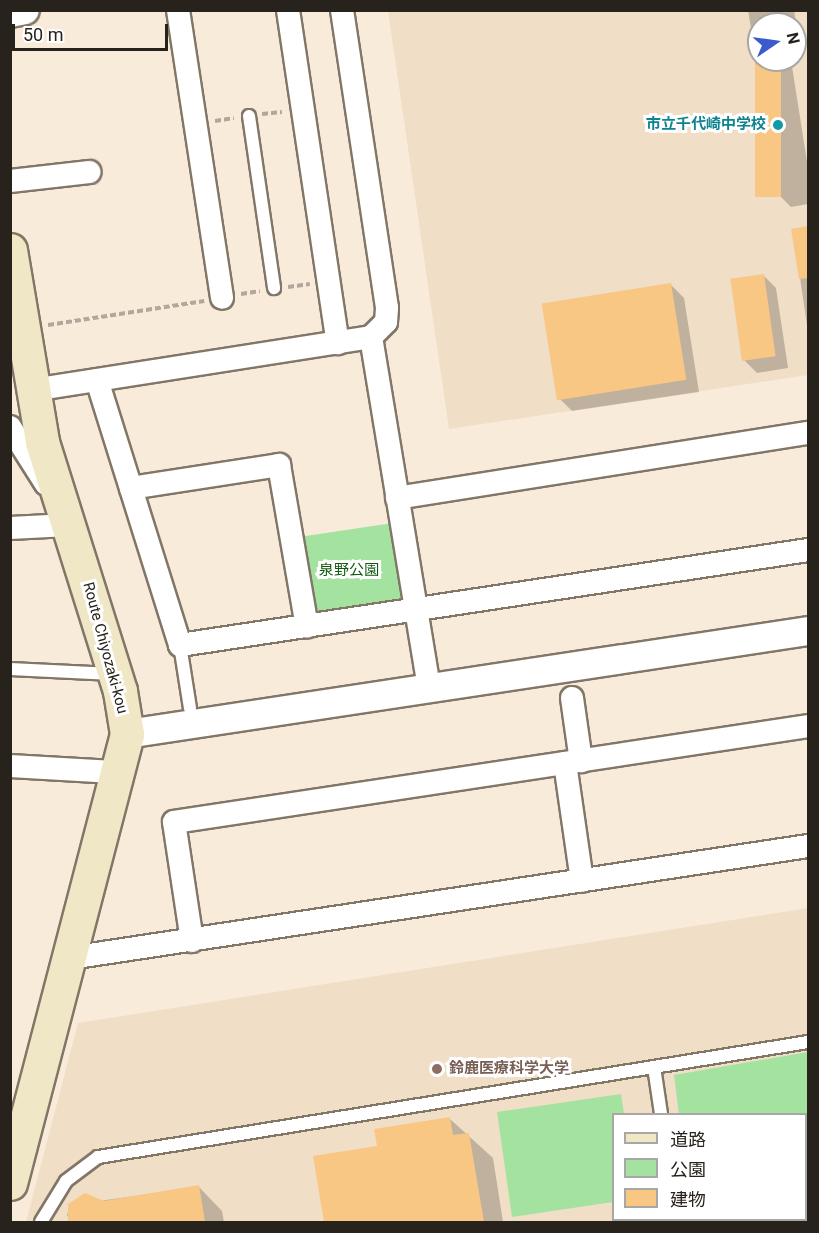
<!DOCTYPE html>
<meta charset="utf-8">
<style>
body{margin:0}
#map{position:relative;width:819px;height:1233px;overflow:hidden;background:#f9ebda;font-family:Roboto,"Noto Sans JP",sans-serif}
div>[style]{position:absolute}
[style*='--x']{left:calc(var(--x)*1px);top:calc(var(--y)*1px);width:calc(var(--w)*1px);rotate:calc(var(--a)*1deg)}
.built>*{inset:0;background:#f0dec7}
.green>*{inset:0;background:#a4e29f}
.shadow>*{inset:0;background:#0003}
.building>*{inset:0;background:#f9c784;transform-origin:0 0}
.path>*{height:4px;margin-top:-2px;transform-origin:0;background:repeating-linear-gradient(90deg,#b2a79a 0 6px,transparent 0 9px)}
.roads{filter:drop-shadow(2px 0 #827667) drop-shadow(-2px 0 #827667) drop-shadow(0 2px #827667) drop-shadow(0 -2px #827667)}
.service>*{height:12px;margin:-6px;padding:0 6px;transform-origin:6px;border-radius:6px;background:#fff}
.minor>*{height:22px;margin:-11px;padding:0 11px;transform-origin:11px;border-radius:11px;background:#fff}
.tertiary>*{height:28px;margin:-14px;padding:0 14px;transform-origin:14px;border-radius:14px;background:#fff}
.secondary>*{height:33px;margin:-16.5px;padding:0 16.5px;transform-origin:16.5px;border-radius:16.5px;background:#f0e7c7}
.dots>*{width:16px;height:16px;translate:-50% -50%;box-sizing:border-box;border:3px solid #fff;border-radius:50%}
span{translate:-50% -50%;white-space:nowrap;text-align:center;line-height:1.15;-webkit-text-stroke:6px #fff;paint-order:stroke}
.culture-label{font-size:15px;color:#0d838f;font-weight:700}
.right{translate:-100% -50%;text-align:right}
.park-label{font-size:15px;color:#0f590f}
.street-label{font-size:15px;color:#27221c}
.education-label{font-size:15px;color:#785e54;font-weight:700}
.left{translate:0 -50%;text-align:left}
.frame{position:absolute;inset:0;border:12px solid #27221c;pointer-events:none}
.legend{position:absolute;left:612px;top:1113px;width:195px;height:108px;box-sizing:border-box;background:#fff;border:2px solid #a9a7a4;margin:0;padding:8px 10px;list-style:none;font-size:18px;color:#27221c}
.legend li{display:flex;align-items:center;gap:12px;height:30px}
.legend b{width:30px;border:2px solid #a9a7a4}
.north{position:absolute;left:747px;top:12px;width:60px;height:60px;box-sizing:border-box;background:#fff;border:2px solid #a9a7a4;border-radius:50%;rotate:77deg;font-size:16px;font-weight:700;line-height:24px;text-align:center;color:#27221c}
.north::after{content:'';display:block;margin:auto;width:21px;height:27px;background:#3b5acc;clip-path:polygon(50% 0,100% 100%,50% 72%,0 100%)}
.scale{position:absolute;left:12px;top:24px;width:156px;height:27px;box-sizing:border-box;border:3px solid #27221c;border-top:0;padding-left:8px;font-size:18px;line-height:21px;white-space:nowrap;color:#27221c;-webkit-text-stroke:4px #fff;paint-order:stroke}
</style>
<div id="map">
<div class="built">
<div style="clip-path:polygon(evenodd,388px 11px,808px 11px,808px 375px,449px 429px,388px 11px,759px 24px,795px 24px,795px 60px,759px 60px,759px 24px)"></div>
<div style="clip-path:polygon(evenodd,808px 908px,808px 1222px,26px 1222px,78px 1023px,808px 908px,614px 1114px,806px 1114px,806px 1220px,614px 1220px,614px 1114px)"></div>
</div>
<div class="green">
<div style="clip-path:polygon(393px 523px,404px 592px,395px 605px,321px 617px,312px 610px,299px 537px)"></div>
<div style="clip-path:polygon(808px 1052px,808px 1222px,696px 1222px,806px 1220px,806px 1114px,679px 1114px,674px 1075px)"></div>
<div style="clip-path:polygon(621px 1094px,624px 1114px,614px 1114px,613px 1202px,512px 1217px,497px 1112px)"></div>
</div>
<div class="shadow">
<div style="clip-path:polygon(748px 10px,794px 10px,798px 35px,795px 24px,759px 24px,759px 60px,791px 60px,808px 168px,808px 204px,791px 207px,778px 194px)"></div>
<div style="clip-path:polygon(808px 227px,808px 332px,793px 230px)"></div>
<div style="clip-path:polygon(763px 275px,776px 288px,788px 368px,757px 373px,744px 360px)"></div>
<div style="clip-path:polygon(671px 285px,684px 298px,699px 392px,572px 411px,559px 398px)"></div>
<div style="clip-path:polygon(450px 1119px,493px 1158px,503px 1222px,326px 1222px,315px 1158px,379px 1147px)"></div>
<div style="clip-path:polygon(199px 1187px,222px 1211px,224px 1222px,70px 1222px,67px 1215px,70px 1205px)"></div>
</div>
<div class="building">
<div style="left:755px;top:60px;width:26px;height:137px"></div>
<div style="clip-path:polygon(808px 226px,808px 278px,799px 279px,791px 229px)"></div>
<div style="left:764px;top:274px;width:83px;height:34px;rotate:82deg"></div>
<div style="left:671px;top:283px;width:98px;height:131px;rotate:81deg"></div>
<div style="clip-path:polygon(450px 1117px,453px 1135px,469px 1133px,484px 1222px,324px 1222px,313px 1156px,377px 1146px,374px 1129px)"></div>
<div style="clip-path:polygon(199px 1185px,205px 1222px,68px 1222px,68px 1204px,85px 1193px,104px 1201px)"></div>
</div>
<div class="path">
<div style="--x:262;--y:114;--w:20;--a:-6"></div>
<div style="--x:215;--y:121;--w:19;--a:-9"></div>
<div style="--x:288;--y:287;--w:22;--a:-8"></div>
<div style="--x:241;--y:294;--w:19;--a:-9"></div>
<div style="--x:48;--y:325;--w:158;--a:-8.7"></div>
</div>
<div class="roads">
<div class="service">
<div style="--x:249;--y:116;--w:174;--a:81.7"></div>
<div style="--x:180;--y:645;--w:64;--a:81"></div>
<div style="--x:10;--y:669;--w:103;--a:2.8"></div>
<div style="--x:654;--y:1067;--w:48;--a:81.5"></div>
<div style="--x:678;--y:1220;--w:2;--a:90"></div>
<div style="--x:41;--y:1222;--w:48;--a:-58.6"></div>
<div style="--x:66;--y:1181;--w:40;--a:-37"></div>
<div style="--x:98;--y:1157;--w:719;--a:-9.2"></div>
</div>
<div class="minor">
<div style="--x:178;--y:10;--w:291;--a:81.3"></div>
<div style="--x:288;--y:10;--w:337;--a:81.5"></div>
<div style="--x:342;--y:10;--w:301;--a:81.4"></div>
<div style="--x:387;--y:308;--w:14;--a:94"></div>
<div style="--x:386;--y:322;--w:21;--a:135"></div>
<div style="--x:10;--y:181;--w:80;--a:-6.5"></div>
<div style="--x:97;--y:380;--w:278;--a:72.6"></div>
<div style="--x:180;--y:645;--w:635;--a:-8.6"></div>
<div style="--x:33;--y:390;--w:342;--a:-8.9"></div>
<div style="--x:371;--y:337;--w:355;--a:80.6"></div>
<div style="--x:10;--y:427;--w:67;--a:57.7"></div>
<div style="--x:131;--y:488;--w:150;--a:-8.8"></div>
<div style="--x:279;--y:465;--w:164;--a:80.2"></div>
<div style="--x:397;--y:498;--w:416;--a:-9"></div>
<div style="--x:10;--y:528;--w:58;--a:-3"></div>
<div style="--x:572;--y:698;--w:64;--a:81.9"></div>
<div style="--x:565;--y:763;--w:119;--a:81.8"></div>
<div style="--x:10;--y:766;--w:104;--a:3.3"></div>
<div style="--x:192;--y:941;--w:120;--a:-98.6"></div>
<div style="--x:174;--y:822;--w:641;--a:-8.61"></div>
<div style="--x:70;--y:958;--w:746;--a:-8.63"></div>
</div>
<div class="tertiary">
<div style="--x:10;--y:13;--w:15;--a:-11"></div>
<div style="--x:127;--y:734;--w:689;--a:-8.6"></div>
</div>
<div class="secondary">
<div style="--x:10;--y:250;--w:195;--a:80.5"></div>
<div style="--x:42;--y:442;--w:261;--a:72.6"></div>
<div style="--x:120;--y:691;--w:44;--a:80.8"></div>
<div style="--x:127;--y:734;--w:464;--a:104.6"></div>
</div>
</div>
<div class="dots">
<div style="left:778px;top:125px;background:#0f9aa8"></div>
<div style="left:437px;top:1069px;background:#8d6e63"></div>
</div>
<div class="culture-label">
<span class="right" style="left:766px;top:125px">市立千代崎中学校</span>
</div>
<div class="park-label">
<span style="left:349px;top:571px">泉野公園</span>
</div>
<div class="street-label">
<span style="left:105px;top:648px;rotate:75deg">Route Chiyozaki-kou</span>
</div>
<div class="education-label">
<span class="left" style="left:449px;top:1069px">鈴鹿医療科学大学</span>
</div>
<div class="frame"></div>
<ul class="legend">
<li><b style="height:8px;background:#f0e7c7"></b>道路</li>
<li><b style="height:16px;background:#a4e29f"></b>公園</li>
<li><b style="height:16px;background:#f9c784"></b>建物</li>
</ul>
<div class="north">N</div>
<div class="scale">50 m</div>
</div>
